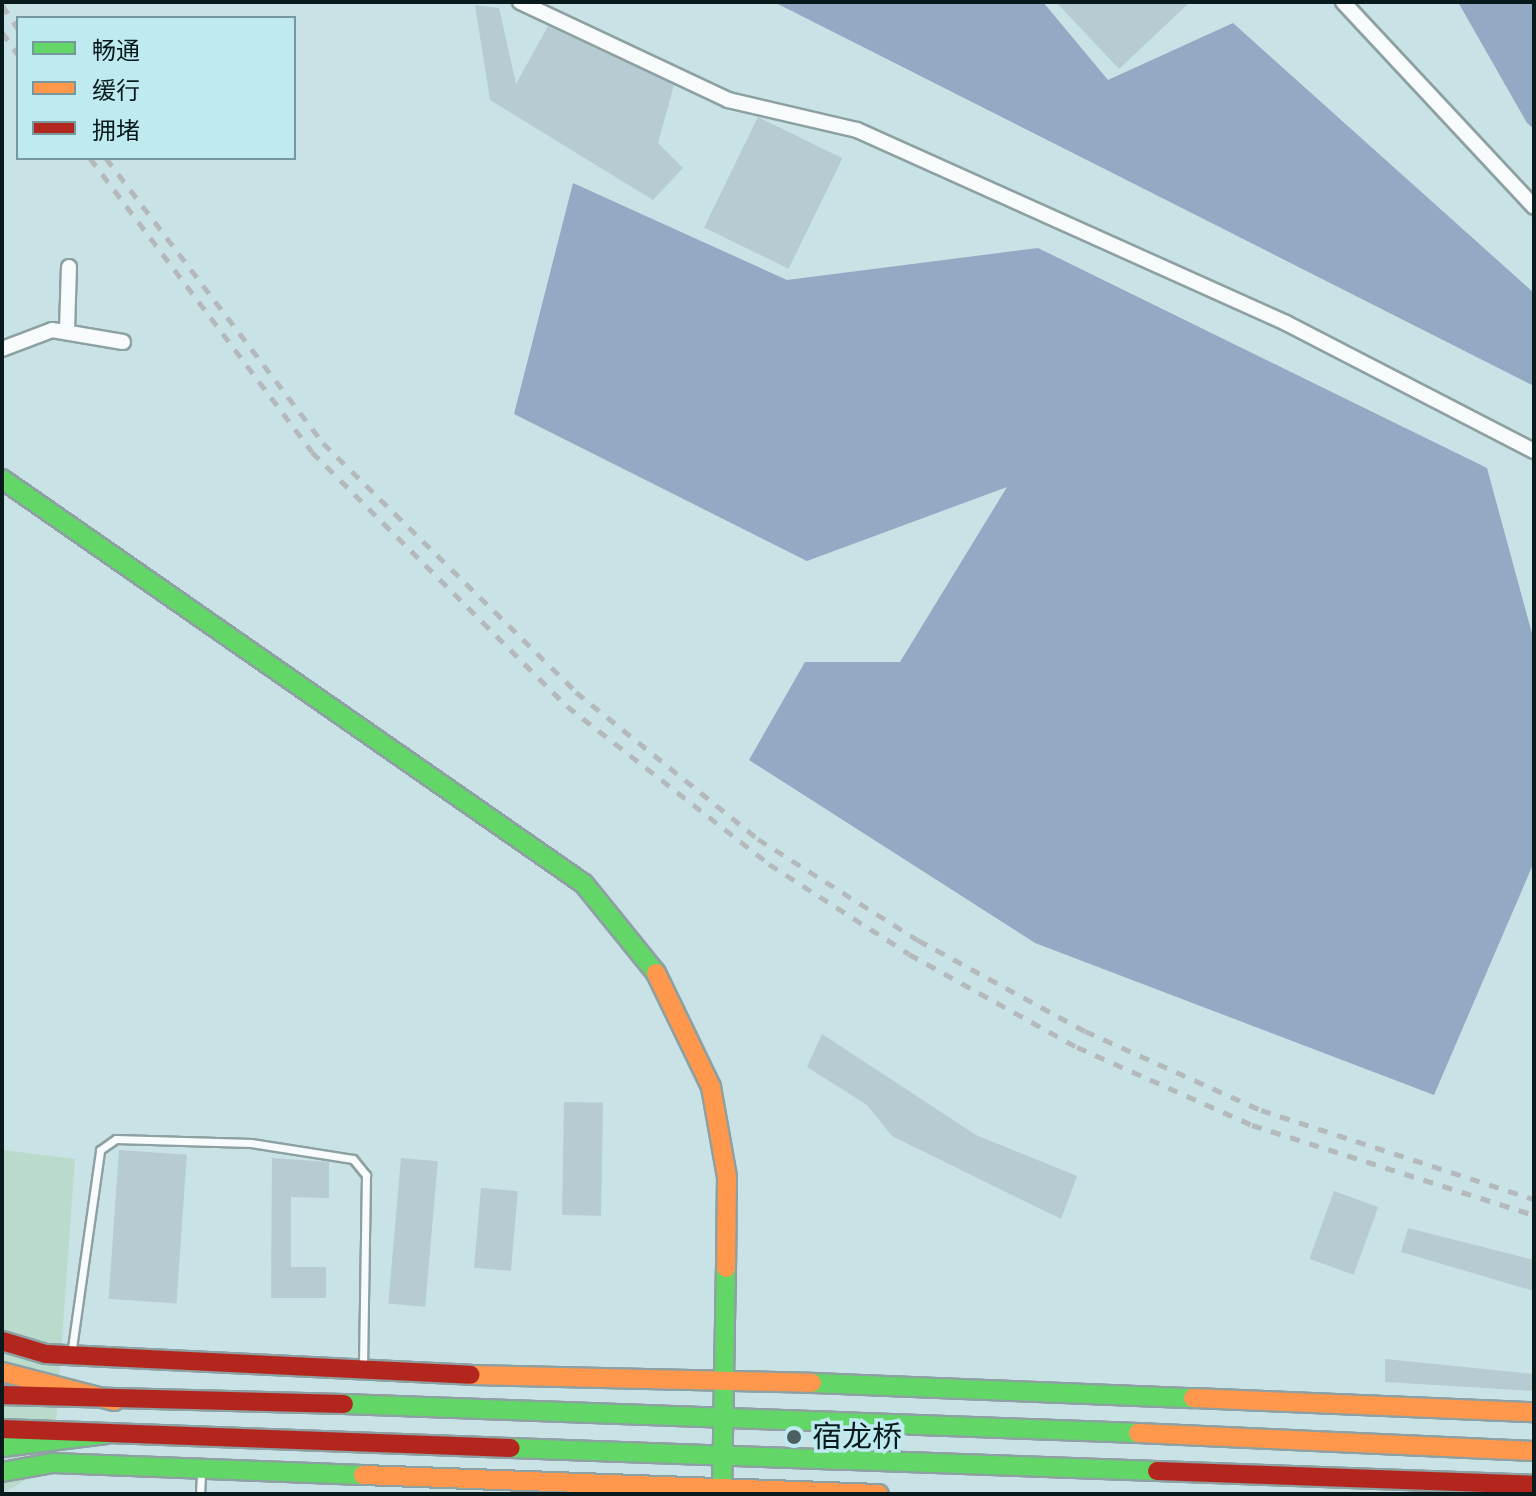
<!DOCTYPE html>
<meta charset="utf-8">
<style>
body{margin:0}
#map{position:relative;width:1536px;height:1496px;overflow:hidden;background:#c9e2e5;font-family:Karla,"Noto Sans SC",sans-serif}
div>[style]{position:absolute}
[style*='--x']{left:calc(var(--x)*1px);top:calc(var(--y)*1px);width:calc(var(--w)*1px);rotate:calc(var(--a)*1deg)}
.green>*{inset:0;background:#badacb}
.water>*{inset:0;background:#94a9c4}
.building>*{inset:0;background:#b7cbd2;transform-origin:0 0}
.roads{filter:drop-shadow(2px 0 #8da0a2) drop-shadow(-2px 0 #8da0a2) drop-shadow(0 2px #8da0a2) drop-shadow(0 -2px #8da0a2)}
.lane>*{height:7px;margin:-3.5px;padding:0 3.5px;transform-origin:3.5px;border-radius:3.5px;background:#f7fbfb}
.street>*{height:14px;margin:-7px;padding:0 7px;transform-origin:7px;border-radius:7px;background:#f7fbfb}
.fast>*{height:18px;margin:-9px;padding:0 9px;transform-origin:9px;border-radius:9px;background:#63d668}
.slow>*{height:18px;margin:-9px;padding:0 9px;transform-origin:9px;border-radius:9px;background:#ff974d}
.jam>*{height:18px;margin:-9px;padding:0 9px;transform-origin:9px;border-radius:9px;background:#b3261e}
.rail>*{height:5px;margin-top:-2.5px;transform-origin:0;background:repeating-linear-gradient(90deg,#b4babb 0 10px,transparent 0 20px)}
.dots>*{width:22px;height:22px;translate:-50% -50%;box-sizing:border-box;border:4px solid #beeaf0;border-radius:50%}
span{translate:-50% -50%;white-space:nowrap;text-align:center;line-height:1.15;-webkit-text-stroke:7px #beeaf0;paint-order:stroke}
.poi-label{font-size:30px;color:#091a1c}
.left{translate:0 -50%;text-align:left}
.frame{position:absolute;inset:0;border:4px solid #091a1c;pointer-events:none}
.legend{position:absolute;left:16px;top:16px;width:280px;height:144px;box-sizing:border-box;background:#beeaf0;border:2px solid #76979b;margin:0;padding:10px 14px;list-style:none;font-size:24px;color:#091a1c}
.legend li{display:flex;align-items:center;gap:16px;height:40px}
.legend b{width:40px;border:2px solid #76979b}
</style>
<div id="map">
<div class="green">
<div style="clip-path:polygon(2px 1150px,75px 1159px,53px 1463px,2px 1494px)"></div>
</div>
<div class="water">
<div style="clip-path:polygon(774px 2px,1043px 2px,1108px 80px,1233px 23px,1534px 293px,1534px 386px)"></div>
<div style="clip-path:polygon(1458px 2px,1534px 2px,1534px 129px,1527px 123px)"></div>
<div style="clip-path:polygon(573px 183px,787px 280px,1038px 248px,1487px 468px,1534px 641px,1534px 862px,1434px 1095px,1035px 943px,749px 760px,805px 662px,900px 662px,1007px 487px,807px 561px,514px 414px)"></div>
</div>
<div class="building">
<div style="clip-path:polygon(1056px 2px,1190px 2px,1119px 69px)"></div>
<div style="clip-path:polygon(475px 5px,499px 8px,516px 84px,548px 26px,674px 85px,658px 143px,683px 168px,653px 200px,490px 100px)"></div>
<div style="left:758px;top:117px;width:94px;height:123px;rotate:26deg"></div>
<div style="clip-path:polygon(822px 1034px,976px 1135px,1077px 1176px,1061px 1219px,892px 1136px,867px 1105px,807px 1067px)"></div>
<div style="left:564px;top:1102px;width:39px;height:113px;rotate:1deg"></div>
<div style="left:119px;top:1150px;width:68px;height:149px;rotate:4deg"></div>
<div style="clip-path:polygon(272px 1158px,329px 1162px,329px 1198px,291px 1197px,291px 1267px,326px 1267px,326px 1298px,271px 1298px)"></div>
<div style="left:401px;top:1158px;width:37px;height:146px;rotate:5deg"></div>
<div style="left:481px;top:1188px;width:37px;height:80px;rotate:5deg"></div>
<div style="left:1334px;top:1191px;width:47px;height:72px;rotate:20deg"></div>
<div style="clip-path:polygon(1408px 1228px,1534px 1260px,1534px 1291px,1401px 1252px)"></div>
<div style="clip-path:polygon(1385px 1359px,1534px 1374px,1534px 1391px,1385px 1382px)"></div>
</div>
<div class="roads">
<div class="lane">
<div style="--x:71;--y:1355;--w:207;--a:-81.9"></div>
<div style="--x:100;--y:1150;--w:19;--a:-35"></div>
<div style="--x:116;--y:1139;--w:135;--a:1.7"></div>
<div style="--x:251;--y:1143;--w:103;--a:8.9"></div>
<div style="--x:353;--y:1159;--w:21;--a:51"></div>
<div style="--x:366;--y:1175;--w:196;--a:90.9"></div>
<div style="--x:200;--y:1494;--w:20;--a:-87"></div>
</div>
<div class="street">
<div style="--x:520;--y:2;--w:230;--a:25.2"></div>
<div style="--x:728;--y:100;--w:132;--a:13.1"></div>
<div style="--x:857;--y:130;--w:470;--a:24.2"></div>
<div style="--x:1286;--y:323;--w:279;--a:27.3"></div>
<div style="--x:1343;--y:2;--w:280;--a:47"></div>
<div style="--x:67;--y:330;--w:63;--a:-88.2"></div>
<div style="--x:2;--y:349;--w:53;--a:-20.8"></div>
<div style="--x:52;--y:330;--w:72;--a:9.6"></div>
</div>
<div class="fast">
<div style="--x:2;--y:479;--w:709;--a:34.83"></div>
<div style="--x:584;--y:884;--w:114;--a:51"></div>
<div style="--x:812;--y:1383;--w:381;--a:2.3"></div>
<div style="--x:344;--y:1404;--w:795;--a:2.09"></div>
<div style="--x:2;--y:1447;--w:105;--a:-7.1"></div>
<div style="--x:511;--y:1448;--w:646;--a:2.04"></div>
<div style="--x:2;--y:1472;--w:52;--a:-10"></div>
<div style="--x:53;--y:1463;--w:310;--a:2.2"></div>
<div style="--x:722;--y:1494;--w:226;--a:-89"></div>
</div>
<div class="slow">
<div style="--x:656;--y:973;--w:127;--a:64.2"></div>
<div style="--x:711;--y:1087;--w:91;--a:79.9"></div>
<div style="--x:727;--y:1177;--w:91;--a:90.6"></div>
<div style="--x:2;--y:1372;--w:116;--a:14.5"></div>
<div style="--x:470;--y:1375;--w:342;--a:1.3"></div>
<div style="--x:1193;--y:1398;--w:341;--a:2.4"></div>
<div style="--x:1138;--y:1433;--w:396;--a:2.6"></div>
<div style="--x:363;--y:1475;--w:516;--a:2.11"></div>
</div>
<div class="jam">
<div style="--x:2;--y:1341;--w:46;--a:16.5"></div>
<div style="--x:46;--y:1354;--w:425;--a:2.8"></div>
<div style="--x:2;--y:1395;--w:342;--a:1.5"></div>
<div style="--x:2;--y:1429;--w:509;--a:2.14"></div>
<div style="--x:1157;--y:1471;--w:377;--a:2.1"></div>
</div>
</div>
<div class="rail">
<div style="--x:2;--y:5;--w:29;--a:56"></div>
<div style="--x:2;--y:32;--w:28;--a:55"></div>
<div style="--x:90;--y:158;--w:368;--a:52.9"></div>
<div style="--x:312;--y:452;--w:360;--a:44.9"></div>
<div style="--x:567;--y:706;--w:256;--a:38"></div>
<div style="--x:769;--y:864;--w:166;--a:32.7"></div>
<div style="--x:909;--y:954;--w:192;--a:29"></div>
<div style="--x:1077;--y:1047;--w:192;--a:24"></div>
<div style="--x:1252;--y:1125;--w:296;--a:17.7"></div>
<div style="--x:106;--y:158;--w:358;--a:52.7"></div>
<div style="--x:323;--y:443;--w:355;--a:44.5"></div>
<div style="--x:576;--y:692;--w:234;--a:38.9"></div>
<div style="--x:758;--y:839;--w:189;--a:32.3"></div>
<div style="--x:918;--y:940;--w:190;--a:28.6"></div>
<div style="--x:1085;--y:1031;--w:193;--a:24.2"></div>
<div style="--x:1261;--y:1110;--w:287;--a:18.1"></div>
</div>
<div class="dots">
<div style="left:794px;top:1437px;background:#4c6062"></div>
</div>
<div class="poi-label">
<span class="left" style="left:812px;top:1437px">宿龙桥</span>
</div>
<div class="frame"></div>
<ul class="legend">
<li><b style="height:10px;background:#63d668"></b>畅通</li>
<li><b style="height:10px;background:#ff974d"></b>缓行</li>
<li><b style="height:10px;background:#b3261e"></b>拥堵</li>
</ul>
</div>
